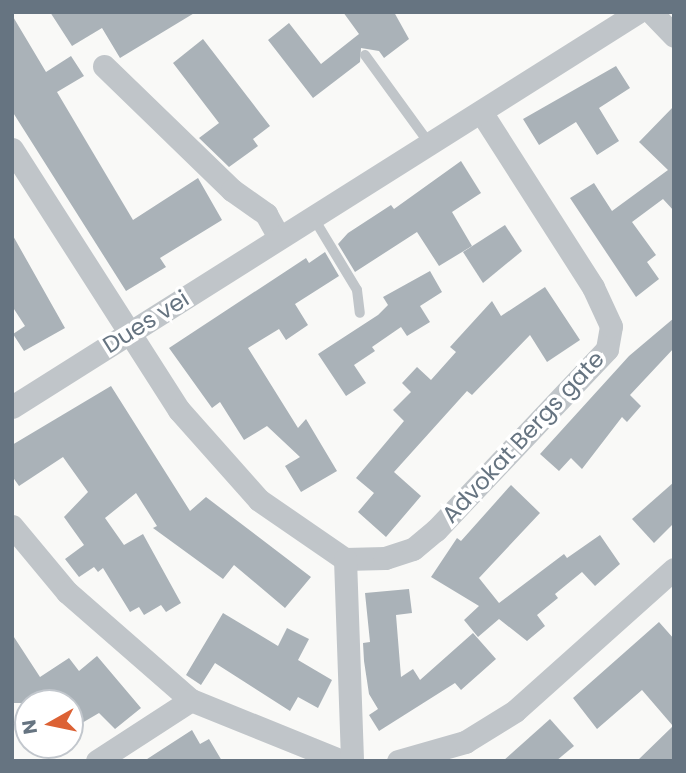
<!DOCTYPE html>
<style>
body{margin:0}
#map{position:relative;width:686px;height:773px;overflow:hidden;background:#f9f9f7;font-family:Poppins,sans-serif}
div>[style]{position:absolute}
[style*='--x']{left:calc(var(--x)*1px);top:calc(var(--y)*1px);width:calc(var(--w)*1px);rotate:calc(var(--a)*1deg)}
.building>*{inset:0;background:#aab2b8}
.lane>*{height:10px;margin:-5px;padding:0 5px;transform-origin:5px;border-radius:5px;background:#c0c5c9}
.street>*{height:23px;margin:-11.5px;padding:0 11.5px;transform-origin:11.5px;border-radius:11.5px;background:#c0c5c9}
span{translate:-50% -50%;white-space:nowrap;text-align:center;line-height:1.15;-webkit-text-stroke:7px #fff;paint-order:stroke}
.street-label{font-size:23px;color:#667481}
.frame{position:absolute;inset:0;border:14px solid #667481;pointer-events:none}
.north{position:absolute;left:14px;top:689px;width:70px;height:70px;box-sizing:border-box;background:#fff;border:2px solid #c2c7cd;border-radius:50%;rotate:261deg;font-size:19px;font-weight:700;line-height:28px;text-align:center;color:#667481}
.north::after{content:'';display:block;margin:auto;width:24px;height:32px;background:#dc6235;clip-path:polygon(50% 0,100% 100%,50% 72%,0 100%)}
</style>
<div id="map">
<div class="building">
<div style="clip-path:polygon(50px 12px,196px 12px,120px 58px,102px 28px,72px 46px)"></div>
<div style="clip-path:polygon(343px 12px,394px 12px,409px 39px,384px 58px,379px 51px,361px 48px,360px 62px,313px 98px,268px 40px,289px 23px,321px 64px,359px 34px)"></div>
<div style="clip-path:polygon(12px 15px,46px 72px,71px 56px,84px 76px,57px 92px,133px 220px,198px 178px,222px 220px,160px 258px,166px 267px,126px 291px,12px 111px)"></div>
<div style="clip-path:polygon(203px 39px,270px 126px,253px 139px,258px 146px,229px 167px,199px 138px,219px 123px,173px 63px)"></div>
<div style="clip-path:polygon(616px 66px,630px 88px,599px 108px,619px 141px,597px 155px,576px 122px,539px 145px,523px 119px)"></div>
<div style="clip-path:polygon(674px 106px,674px 211px,663px 199px,632px 222px,656px 255px,647px 262px,659px 279px,636px 297px,570px 198px,594px 183px,612px 211px,668px 170px,639px 142px)"></div>
<div style="clip-path:polygon(461px 161px,481px 193px,452px 212px,472px 246px,439px 266px,417px 232px,355px 272px,338px 244px,348px 233px,391px 205px,394px 209px)"></div>
<div style="clip-path:polygon(505px 225px,522px 251px,483px 283px,463px 252px)"></div>
<div style="clip-path:polygon(12px 234px,65px 328px,24px 351px,13px 334px,25px 326px,12px 306px)"></div>
<div style="clip-path:polygon(325px 252px,339px 276px,295px 304px,308px 325px,286px 340px,279px 329px,248px 348px,298px 428px,306px 419px,337px 471px,301px 492px,285px 466px,300px 457px,267px 426px,244px 440px,220px 402px,212px 408px,169px 348px,306px 258px,309px 263px)"></div>
<div style="clip-path:polygon(430px 271px,442px 292px,420px 306px,430px 322px,407px 336px,401px 327px,372px 347px,375px 351px,354px 365px,366px 383px,346px 396px,318px 354px,378px 315px,388px 305px,383px 297px)"></div>
<div style="clip-path:polygon(545px 287px,580px 340px,547px 362px,530px 335px,472px 395px,467px 391px,394px 472px,421px 496px,386px 537px,358px 512px,374px 493px,356px 478px,404px 421px,393px 410px,411px 392px,402px 383px,417px 367px,431px 380px,456px 352px,450px 347px,492px 301px,501px 316px)"></div>
<div style="clip-path:polygon(674px 318px,674px 348px,630px 395px,641px 406px,627px 422px,622px 417px,582px 469px,571px 458px,559px 471px,540px 454px,629px 356px)"></div>
<div style="clip-path:polygon(111px 386px,190px 511px,206px 497px,311px 577px,285px 608px,234px 565px,223px 579px,153px 528px,157px 526px,136px 493px,105px 518px,124px 545px,143px 534px,181px 603px,166px 612px,161px 605px,144px 615px,139px 607px,130px 612px,103px 568px,98px 572px,94px 567px,79px 577px,65px 559px,84px 545px,64px 517px,88px 492px,63px 457px,19px 486px,12px 476px,12px 445px)"></div>
<div style="clip-path:polygon(674px 482px,674px 523px,654px 543px,632px 519px)"></div>
<div style="clip-path:polygon(511px 485px,540px 513px,479px 578px,499px 603px,564px 554px,567px 558px,600px 535px,620px 564px,595px 586px,582px 572px,555px 594px,558px 598px,537px 615px,545px 626px,527px 641px,499px 619px,478px 637px,464px 620px,479px 606px,431px 577px,457px 538px,461px 541px)"></div>
<div style="clip-path:polygon(409px 589px,412px 613px,396px 615px,401px 677px,413px 669px,420px 680px,473px 633px,496px 659px,461px 690px,455px 683px,379px 731px,369px 715px,378px 709px,369px 694px,364px 661px,363px 643px,370px 642px,365px 593px)"></div>
<div style="clip-path:polygon(223px 613px,278px 646px,287px 628px,309px 639px,298px 660px,332px 680px,318px 708px,298px 697px,290px 711px,215px 663px,201px 685px,186px 675px)"></div>
<div style="clip-path:polygon(659px 622px,674px 639px,674px 761px,637px 761px,673px 726px,642px 690px,597px 729px,573px 698px)"></div>
<div style="clip-path:polygon(12px 634px,40px 677px,69px 658px,79px 671px,97px 656px,141px 708px,115px 729px,99px 713px,70px 730px,70px 703px,12px 703px)"></div>
<div style="clip-path:polygon(550px 719px,574px 746px,556px 761px,503px 761px)"></div>
<div style="clip-path:polygon(192px 730px,200px 744px,209px 739px,222px 761px,144px 761px)"></div>
</div>
<div class="lane">
<div style="--x:365;--y:55;--w:109;--a:54"></div>
<div style="--x:313;--y:217;--w:85;--a:58.9"></div>
<div style="--x:357;--y:290;--w:23;--a:83"></div>
</div>
<div class="street">
<div style="--x:651;--y:12;--w:33;--a:46"></div>
<div style="--x:104;--y:66;--w:178;--a:44.1"></div>
<div style="--x:232;--y:190;--w:42;--a:35.2"></div>
<div style="--x:266;--y:214;--w:26;--a:61"></div>
<div style="--x:12;--y:149;--w:310;--a:57.4"></div>
<div style="--x:179;--y:410;--w:120;--a:48.4"></div>
<div style="--x:259;--y:500;--w:104;--a:34.5"></div>
<div style="--x:345;--y:559;--w:40;--a:-1.4"></div>
<div style="--x:385;--y:558;--w:29;--a:-18"></div>
<div style="--x:413;--y:549;--w:30;--a:-40"></div>
<div style="--x:436;--y:530;--w:249;--a:-46.6"></div>
<div style="--x:607;--y:349;--w:23;--a:-80"></div>
<div style="--x:611;--y:326;--w:43;--a:-114.8"></div>
<div style="--x:593;--y:287;--w:208;--a:-122.6"></div>
<div style="--x:12;--y:407;--w:740;--a:-32.25"></div>
<div style="--x:12;--y:526;--w:86;--a:50.2"></div>
<div style="--x:67;--y:592;--w:164;--a:41.1"></div>
<div style="--x:191;--y:700;--w:163;--a:22"></div>
<div style="--x:345;--y:559;--w:202;--a:88"></div>
<div style="--x:97;--y:761;--w:112;--a:-33"></div>
<div style="--x:398;--y:761;--w:70;--a:-15.8"></div>
<div style="--x:465;--y:742;--w:59;--a:-31.8"></div>
<div style="--x:515;--y:711;--w:213;--a:-41.8"></div>
</div>
<div class="street-label">
<span style="left:146px;top:322px;rotate:-32deg">Dues vei</span>
<span style="left:523px;top:437px;rotate:-47deg">Advokat Bergs gate</span>
</div>
<div class="frame"></div>
<div class="north">N</div>
</div>
